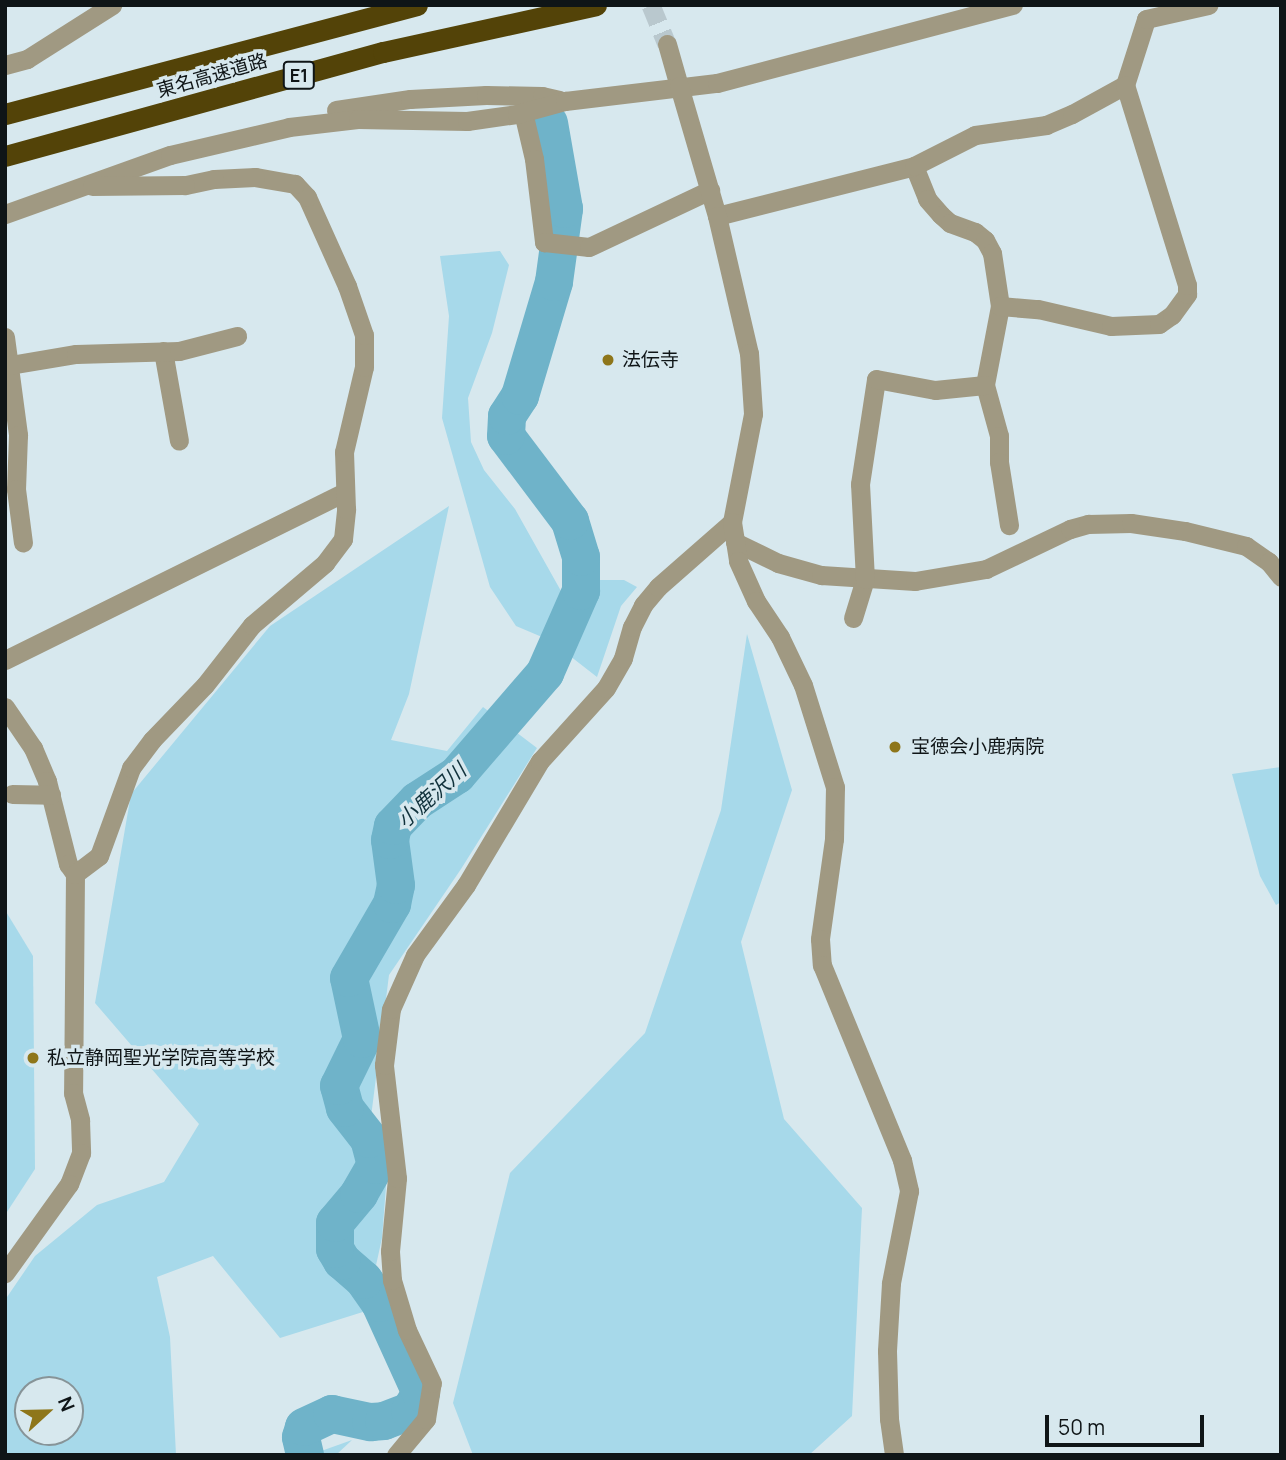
<!DOCTYPE html>
<meta charset="utf-8">
<style>
body{margin:0}
#map{position:relative;width:1286px;height:1460px;overflow:hidden;background:#d7e8ee;font-family:Manrope,"Noto Sans JP",sans-serif}
div>[style]{position:absolute}
[style*='--x']{left:calc(var(--x)*1px);top:calc(var(--y)*1px);width:calc(var(--w)*1px);rotate:calc(var(--a)*1deg)}
.green>*{inset:0;background:#a7d9ea}
.river>*{height:38px;margin:-19px;padding:0 19px;transform-origin:19px;border-radius:19px;background:#6fb3c9}
.minor-tunnel>*{height:19px;margin-top:-9.5px;transform-origin:0;background:repeating-linear-gradient(90deg,#b9c8ce 0 19px,transparent 0 29px)}
.minor>*{height:19px;margin:-9.5px;padding:0 9.5px;transform-origin:9.5px;border-radius:9.5px;background:#a09982}
.tertiary>*{height:19px;margin:-9.5px;padding:0 9.5px;transform-origin:9.5px;border-radius:9.5px;background:#a09982}
.motorway>*{height:21px;margin:-10.5px;padding:0 10.5px;transform-origin:10.5px;border-radius:10.5px;background:#534308}
.dots>*{width:19px;height:19px;translate:-50% -50%;box-sizing:border-box;border:4px solid #d7e8ee;border-radius:50%}
span{translate:-50% -50%;white-space:nowrap;text-align:center;line-height:1.15;-webkit-text-stroke:7px #d7e8ee;paint-order:stroke}
.shield-label span{padding:2px 5px;background:#d7e8ee;border:2px solid;border-radius:5px;-webkit-text-stroke-width:0}
.shield-label{font-size:18px;color:#0f1517;font-weight:700}
.street-label{font-size:19px;color:#0f1517}
.poi-label{font-size:19px;color:#0f1517}
.left{translate:0 -50%;text-align:left}
.water-label{font-size:21px;color:#11323c;font-style:italic}
.frame{position:absolute;inset:0;border:7px solid #0f1517;pointer-events:none}
.north{position:absolute;left:14px;top:1376px;width:70px;height:70px;box-sizing:border-box;background:#d7e8ee;border:2px solid #879498;border-radius:50%;rotate:68deg;font-size:19px;font-weight:700;line-height:28px;text-align:center;color:#0f1517}
.north::after{content:'';display:block;margin:auto;width:24px;height:32px;background:#8e761a;clip-path:polygon(50% 0,100% 100%,50% 72%,0 100%)}
.scale{position:absolute;left:1045px;top:1415px;width:159px;height:32px;box-sizing:border-box;border:4px solid #0f1517;border-top:0;padding-left:9px;font-size:21px;line-height:24px;white-space:nowrap;color:#0f1517;-webkit-text-stroke:5px #d7e8ee;paint-order:stroke}
</style>
<div id="map">
<div class="green">
<div style="clip-path:polygon(500px 251px,509px 265px,492px 333px,468px 398px,471px 442px,484px 470px,515px 509px,561px 591px,542px 637px,516px 626px,490px 587px,442px 418px,449px 316px,440px 256px)"></div>
<div style="clip-path:polygon(evenodd,449px 506px,409px 694px,391px 740px,447px 751px,483px 707px,537px 748px,461px 869px,389px 975px,371px 1117px,386px 1186px,382px 1238px,366px 1311px,280px 1338px,213px 1256px,157px 1277px,170px 1337px,176px 1455px,5px 1455px,5px 1300px,35px 1256px,97px 1205px,164px 1182px,199px 1124px,95px 1003px,131px 794px,270px 626px,449px 506px,28px 1390px,70px 1390px,70px 1432px,28px 1432px,28px 1390px)"></div>
<div style="clip-path:polygon(590px 580px,624px 580px,637px 587px,621px 606px,597px 677px,561px 649px)"></div>
<div style="clip-path:polygon(747px 634px,792px 790px,741px 942px,784px 1119px,862px 1208px,852px 1416px,809px 1455px,473px 1455px,453px 1403px,510px 1173px,645px 1033px,721px 810px)"></div>
<div style="clip-path:polygon(1281px 767px,1281px 902px,1276px 905px,1260px 876px,1232px 774px)"></div>
<div style="clip-path:polygon(5px 910px,33px 956px,35px 1169px,5px 1215px)"></div>
<div style="clip-path:polygon(352px 1440px,336px 1455px,310px 1455px)"></div>
</div>
<div class="river">
<div style="--x:305;--y:1455;--w:18;--a:-103"></div>
<div style="--x:301;--y:1437;--w:10;--a:-73"></div>
<div style="--x:304;--y:1427;--w:31;--a:-25"></div>
<div style="--x:332;--y:1414;--w:40;--a:12"></div>
<div style="--x:371;--y:1422;--w:13;--a:-4"></div>
<div style="--x:384;--y:1421;--w:28;--a:-21"></div>
<div style="--x:410;--y:1411;--w:21;--a:-59"></div>
<div style="--x:421;--y:1393;--w:99;--a:-114.5"></div>
<div style="--x:380;--y:1303;--w:28;--a:-125"></div>
<div style="--x:364;--y:1280;--w:29;--a:-139"></div>
<div style="--x:342;--y:1261;--w:14;--a:-120"></div>
<div style="--x:335;--y:1249;--w:26;--a:-90"></div>
<div style="--x:335;--y:1223;--w:38;--a:-50"></div>
<div style="--x:359;--y:1194;--w:34;--a:-60"></div>
<div style="--x:376;--y:1165;--w:27;--a:-105"></div>
<div style="--x:369;--y:1139;--w:39;--a:-128"></div>
<div style="--x:345;--y:1108;--w:23;--a:-105"></div>
<div style="--x:339;--y:1086;--w:52;--a:-63.9"></div>
<div style="--x:362;--y:1039;--w:62;--a:-102"></div>
<div style="--x:349;--y:978;--w:86;--a:-59.8"></div>
<div style="--x:392;--y:904;--w:19;--a:-78"></div>
<div style="--x:396;--y:885;--w:45;--a:-97.6"></div>
<div style="--x:390;--y:840;--w:14;--a:-78"></div>
<div style="--x:393;--y:826;--w:35;--a:-46"></div>
<div style="--x:417;--y:801;--w:48;--a:-33"></div>
<div style="--x:457;--y:775;--w:135;--a:-49.2"></div>
<div style="--x:545;--y:673;--w:90;--a:-66.3"></div>
<div style="--x:581;--y:591;--w:34;--a:-90"></div>
<div style="--x:581;--y:557;--w:38;--a:-107"></div>
<div style="--x:570;--y:521;--w:106;--a:-127"></div>
<div style="--x:506;--y:436;--w:20;--a:-87"></div>
<div style="--x:507;--y:416;--w:24;--a:-57"></div>
<div style="--x:520;--y:396;--w:119;--a:-73.4"></div>
<div style="--x:554;--y:282;--w:74;--a:-82.2"></div>
<div style="--x:564;--y:209;--w:87;--a:-99.9"></div>
</div>
<div class="minor-tunnel">
<div style="--x:651;--y:5;--w:42;--a:67.7"></div>
</div>
<div class="minor">
<div style="--x:667;--y:44;--w:44;--a:74.1"></div>
<div style="--x:5;--y:65;--w:23;--a:-15"></div>
<div style="--x:27;--y:59;--w:101;--a:-32.4"></div>
<div style="--x:336;--y:110;--w:75;--a:-8.5"></div>
<div style="--x:410;--y:99;--w:76;--a:-3"></div>
<div style="--x:486;--y:95;--w:56;--a:1"></div>
<div style="--x:542;--y:96;--w:18;--a:13"></div>
<div style="--x:523;--y:112;--w:48;--a:76.8"></div>
<div style="--x:534;--y:159;--w:84;--a:83.1"></div>
<div style="--x:544;--y:242;--w:45;--a:6.3"></div>
<div style="--x:589;--y:247;--w:134;--a:-25.2"></div>
<div style="--x:914;--y:166;--w:35;--a:68"></div>
<div style="--x:927;--y:199;--w:21;--a:49"></div>
<div style="--x:941;--y:215;--w:12;--a:42"></div>
<div style="--x:950;--y:223;--w:27;--a:20"></div>
<div style="--x:975;--y:232;--w:13;--a:39"></div>
<div style="--x:985;--y:240;--w:15;--a:62"></div>
<div style="--x:992;--y:253;--w:54;--a:81.4"></div>
<div style="--x:1000;--y:306;--w:80;--a:100.8"></div>
<div style="--x:985;--y:385;--w:53;--a:74.6"></div>
<div style="--x:999;--y:436;--w:26;--a:90"></div>
<div style="--x:999;--y:462;--w:64;--a:81"></div>
<div style="--x:5;--y:214;--w:175;--a:-19.7"></div>
<div style="--x:170;--y:155;--w:122;--a:-13.2"></div>
<div style="--x:289;--y:127;--w:69;--a:-6.6"></div>
<div style="--x:358;--y:119;--w:109;--a:1.1"></div>
<div style="--x:467;--y:121;--w:50;--a:-8"></div>
<div style="--x:517;--y:114;--w:50;--a:-15.2"></div>
<div style="--x:565;--y:101;--w:153;--a:-6.8"></div>
<div style="--x:717;--y:83;--w:306;--a:-14.8"></div>
<div style="--x:717;--y:216;--w:203;--a:-14.2"></div>
<div style="--x:914;--y:166;--w:68;--a:-26.9"></div>
<div style="--x:975;--y:135;--w:72;--a:-8"></div>
<div style="--x:1046;--y:125;--w:28;--a:-23"></div>
<div style="--x:1072;--y:114;--w:60;--a:-28.7"></div>
<div style="--x:1125;--y:85;--w:69;--a:-72.3"></div>
<div style="--x:1146;--y:19;--w:64;--a:-12.7"></div>
<div style="--x:1000;--y:306;--w:38;--a:5"></div>
<div style="--x:1038;--y:309;--w:75;--a:13.1"></div>
<div style="--x:1111;--y:326;--w:48;--a:-2.4"></div>
<div style="--x:1159;--y:324;--w:16;--a:-35"></div>
<div style="--x:1172;--y:315;--w:26;--a:-54"></div>
<div style="--x:1187;--y:294;--w:9;--a:-90"></div>
<div style="--x:1187;--y:285;--w:209;--a:-107.2"></div>
<div style="--x:5;--y:337;--w:99;--a:82.4"></div>
<div style="--x:18;--y:435;--w:54;--a:92.1"></div>
<div style="--x:16;--y:489;--w:54;--a:82.6"></div>
<div style="--x:163;--y:351;--w:91;--a:79.9"></div>
<div style="--x:10;--y:365;--w:67;--a:-9.5"></div>
<div style="--x:76;--y:354;--w:103;--a:-1.7"></div>
<div style="--x:179;--y:351;--w:60;--a:-14.5"></div>
<div style="--x:735;--y:542;--w:48;--a:26"></div>
<div style="--x:778;--y:563;--w:45;--a:15.6"></div>
<div style="--x:821;--y:575;--w:94;--a:3.7"></div>
<div style="--x:915;--y:581;--w:72;--a:-9.6"></div>
<div style="--x:986;--y:569;--w:93;--a:-25.5"></div>
<div style="--x:1070;--y:529;--w:19;--a:-16"></div>
<div style="--x:1088;--y:524;--w:43;--a:-1.3"></div>
<div style="--x:1131;--y:523;--w:55;--a:8.4"></div>
<div style="--x:1185;--y:531;--w:63;--a:13.8"></div>
<div style="--x:1246;--y:546;--w:28;--a:35"></div>
<div style="--x:1269;--y:562;--w:19;--a:51"></div>
<div style="--x:853;--y:618;--w:41;--a:-72.9"></div>
<div style="--x:865;--y:579;--w:95;--a:-93"></div>
<div style="--x:860;--y:484;--w:106;--a:-81.3"></div>
<div style="--x:876;--y:379;--w:60;--a:10.6"></div>
<div style="--x:935;--y:390;--w:50;--a:-5.7"></div>
<div style="--x:5;--y:660;--w:379;--a:-26.3"></div>
<div style="--x:5;--y:707;--w:50;--a:55.7"></div>
<div style="--x:33;--y:748;--w:36;--a:67"></div>
<div style="--x:47;--y:781;--w:86;--a:75.8"></div>
<div style="--x:68;--y:864;--w:12;--a:55"></div>
<div style="--x:75;--y:874;--w:219;--a:90.5"></div>
<div style="--x:73;--y:1093;--w:28;--a:75"></div>
<div style="--x:80;--y:1120;--w:33;--a:88"></div>
<div style="--x:81;--y:1153;--w:33;--a:111"></div>
<div style="--x:69;--y:1184;--w:110;--a:125.7"></div>
<div style="--x:12;--y:794;--w:39;--a:1"></div>
<div style="--x:75;--y:874;--w:30;--a:-37"></div>
<div style="--x:99;--y:856;--w:94;--a:-70"></div>
<div style="--x:131;--y:768;--w:35;--a:-53"></div>
<div style="--x:152;--y:740;--w:76;--a:-46.1"></div>
<div style="--x:205;--y:685;--w:76;--a:-51.9"></div>
<div style="--x:252;--y:625;--w:96;--a:-40.3"></div>
<div style="--x:325;--y:563;--w:30;--a:-53"></div>
<div style="--x:343;--y:539;--w:30;--a:-84"></div>
<div style="--x:346;--y:509;--w:57;--a:-92"></div>
<div style="--x:344;--y:452;--w:87;--a:-76.8"></div>
<div style="--x:364;--y:367;--w:32;--a:-90"></div>
<div style="--x:364;--y:335;--w:52;--a:-109.1"></div>
<div style="--x:347;--y:286;--w:98;--a:-114.2"></div>
<div style="--x:307;--y:197;--w:18;--a:-133"></div>
<div style="--x:295;--y:184;--w:41;--a:-170.1"></div>
<div style="--x:255;--y:177;--w:41;--a:177.2"></div>
<div style="--x:214;--y:179;--w:30;--a:168"></div>
<div style="--x:185;--y:185;--w:93;--a:179.4"></div>
<div style="--x:396;--y:1455;--w:47;--a:-50.2"></div>
<div style="--x:426;--y:1419;--w:36;--a:-81"></div>
<div style="--x:432;--y:1383;--w:59;--a:-115.3"></div>
<div style="--x:407;--y:1330;--w:52;--a:-106.7"></div>
<div style="--x:392;--y:1280;--w:29;--a:-94"></div>
<div style="--x:390;--y:1251;--w:73;--a:-84.5"></div>
<div style="--x:397;--y:1178;--w:114;--a:-96.6"></div>
<div style="--x:384;--y:1065;--w:56;--a:-82.9"></div>
<div style="--x:391;--y:1009;--w:59;--a:-66"></div>
<div style="--x:415;--y:955;--w:87;--a:-53.9"></div>
<div style="--x:466;--y:885;--w:144;--a:-59.2"></div>
<div style="--x:540;--y:761;--w:98;--a:-47.9"></div>
<div style="--x:606;--y:688;--w:34;--a:-60"></div>
<div style="--x:623;--y:658;--w:32;--a:-74"></div>
<div style="--x:632;--y:627;--w:25;--a:-63"></div>
<div style="--x:643;--y:605;--w:23;--a:-50"></div>
<div style="--x:658;--y:587;--w:98;--a:-41.3"></div>
</div>
<div class="tertiary">
<div style="--x:679;--y:86;--w:135;--a:73.7"></div>
<div style="--x:717;--y:216;--w:141;--a:76.9"></div>
<div style="--x:749;--y:353;--w:61;--a:86.2"></div>
<div style="--x:753;--y:414;--w:110;--a:101"></div>
<div style="--x:732;--y:522;--w:39;--a:81"></div>
<div style="--x:738;--y:561;--w:44;--a:65.8"></div>
<div style="--x:756;--y:601;--w:43;--a:56.3"></div>
<div style="--x:780;--y:637;--w:53;--a:64.4"></div>
<div style="--x:803;--y:685;--w:107;--a:72.6"></div>
<div style="--x:835;--y:787;--w:52;--a:91.1"></div>
<div style="--x:834;--y:839;--w:101;--a:98"></div>
<div style="--x:820;--y:939;--w:26;--a:86"></div>
<div style="--x:822;--y:965;--w:211;--a:67.7"></div>
<div style="--x:902;--y:1160;--w:32;--a:77"></div>
<div style="--x:909;--y:1191;--w:94;--a:101.1"></div>
<div style="--x:891;--y:1283;--w:68;--a:93.4"></div>
<div style="--x:887;--y:1351;--w:68;--a:88.3"></div>
<div style="--x:889;--y:1419;--w:36;--a:82"></div>
</div>
<div class="motorway">
<div style="--x:5;--y:114;--w:426;--a:-14.8"></div>
<div style="--x:5;--y:156;--w:392;--a:-15.4"></div>
<div style="--x:383;--y:52;--w:218;--a:-12.4"></div>
</div>
<div class="dots">
<div style="left:608px;top:360px;background:#8e761a"></div>
<div style="left:895px;top:747px;background:#8e761a"></div>
<div style="left:33px;top:1058px;background:#8e761a"></div>
</div>
<div class="shield-label">
<span style="left:299px;top:75px">E1</span>
</div>
<div class="street-label">
<span style="left:212px;top:76px;rotate:-16deg">東名高速道路</span>
</div>
<div class="poi-label">
<span class="left" style="left:622px;top:360px">法伝寺</span>
<span class="left" style="left:911px;top:747px">宝徳会小鹿病院</span>
<span class="left" style="left:47px;top:1058px">私立静岡聖光学院高等学校</span>
</div>
<div class="water-label">
<span style="left:431px;top:795px;rotate:-42deg">小鹿沢川</span>
</div>
<div class="frame"></div>
<div class="north">N</div>
<div class="scale">50 m</div>
</div>
